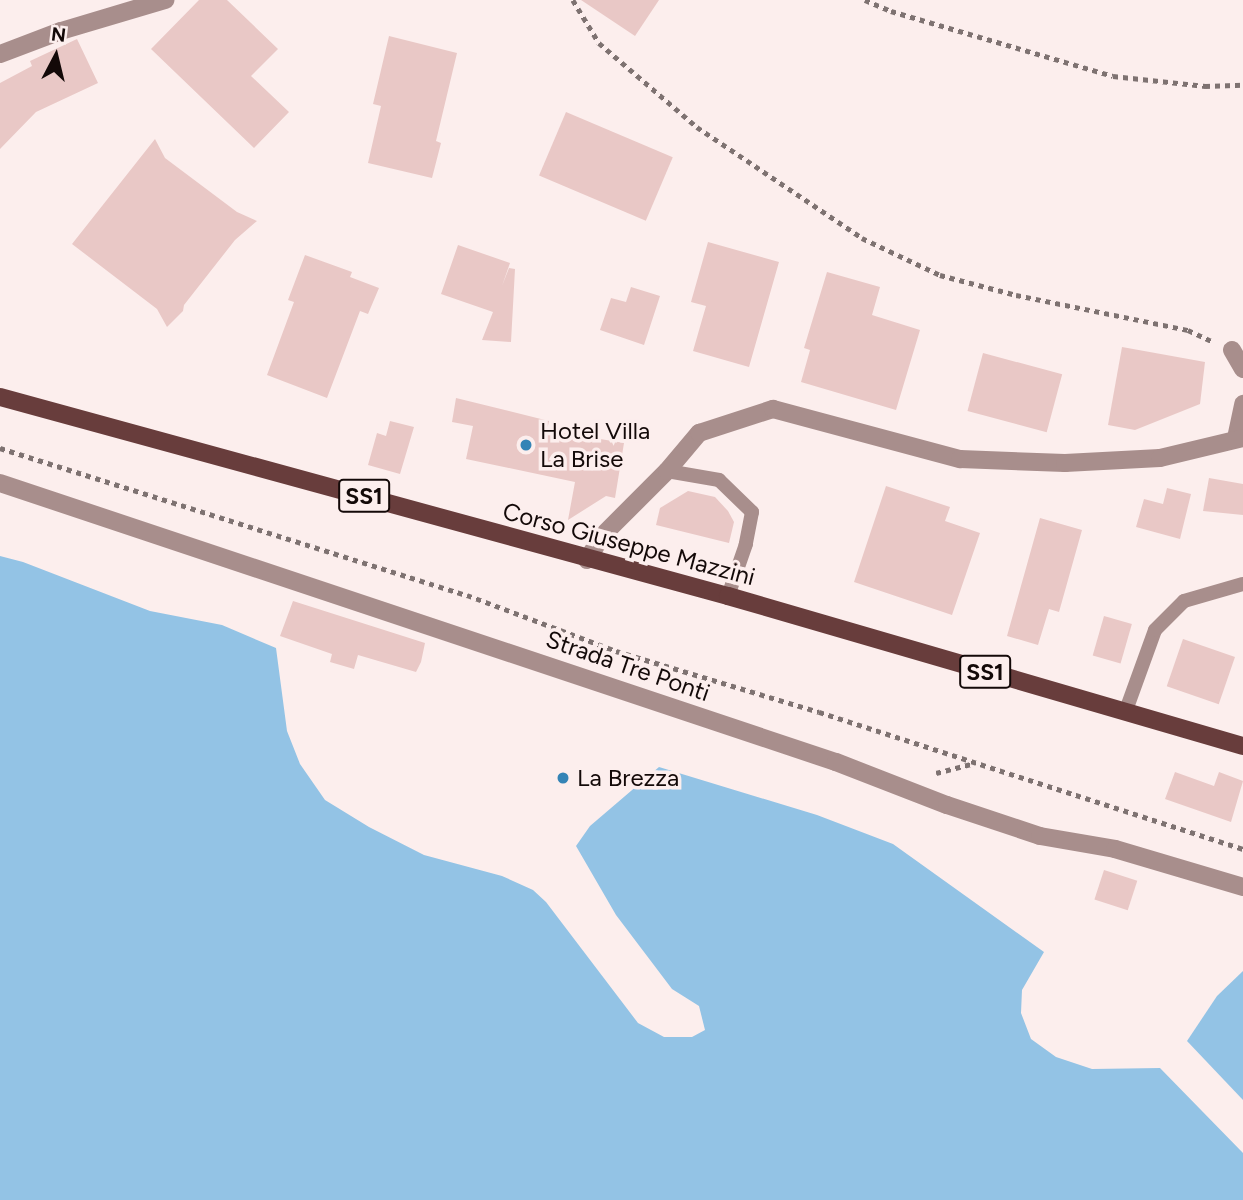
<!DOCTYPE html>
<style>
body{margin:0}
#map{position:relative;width:1243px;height:1200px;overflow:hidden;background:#fceeed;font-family:Figtree,sans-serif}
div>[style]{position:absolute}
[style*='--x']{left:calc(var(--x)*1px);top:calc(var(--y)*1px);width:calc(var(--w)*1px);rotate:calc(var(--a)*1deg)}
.water>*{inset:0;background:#93c3e5}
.building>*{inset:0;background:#e9c8c6;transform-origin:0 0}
.path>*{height:4.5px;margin-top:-2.25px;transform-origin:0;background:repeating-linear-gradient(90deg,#7e7271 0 5px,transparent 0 10px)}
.service>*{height:14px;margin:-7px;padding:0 7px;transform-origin:7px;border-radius:7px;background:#a88e8c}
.minor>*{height:18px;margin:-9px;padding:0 9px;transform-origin:9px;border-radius:9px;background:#a88e8c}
.primary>*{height:18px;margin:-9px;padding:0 9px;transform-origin:9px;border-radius:9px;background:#683d3c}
.dots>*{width:19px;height:19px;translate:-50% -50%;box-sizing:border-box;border:4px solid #fceeed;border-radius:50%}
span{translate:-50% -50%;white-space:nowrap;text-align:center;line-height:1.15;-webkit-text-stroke:7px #fceeed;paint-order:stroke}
.shield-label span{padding:2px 5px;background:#fceeed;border:2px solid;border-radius:5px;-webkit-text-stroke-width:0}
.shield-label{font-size:23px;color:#130908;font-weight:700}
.poi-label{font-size:24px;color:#130908}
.left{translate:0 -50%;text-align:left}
.street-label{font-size:24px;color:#130908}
.north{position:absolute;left:21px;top:21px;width:70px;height:70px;-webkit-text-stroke:5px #fceeed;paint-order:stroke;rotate:7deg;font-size:19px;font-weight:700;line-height:28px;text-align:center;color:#130908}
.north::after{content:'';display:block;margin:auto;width:24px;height:32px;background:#130908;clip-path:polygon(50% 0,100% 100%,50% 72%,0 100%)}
</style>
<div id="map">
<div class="water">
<div style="clip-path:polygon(0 556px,23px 562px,150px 611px,222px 625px,276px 648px,287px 731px,300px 764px,325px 800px,369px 827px,424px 855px,502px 876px,533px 890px,546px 902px,638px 1023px,664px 1037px,692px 1037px,705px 1030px,699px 1006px,672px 989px,616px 915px,576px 846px,590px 826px,659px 767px,817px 815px,893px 844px,1044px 952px,1022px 990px,1021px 1013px,1031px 1039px,1056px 1057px,1092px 1069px,1160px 1068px,1243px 1153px,1243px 1200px,0 1200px)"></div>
<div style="clip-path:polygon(1243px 971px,1243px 1100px,1187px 1041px,1217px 996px)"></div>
</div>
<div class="building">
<div style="clip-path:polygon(199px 0,227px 0,278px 49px,251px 76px,289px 112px,254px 148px,151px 49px)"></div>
<div style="clip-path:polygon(581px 0,659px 0,635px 36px)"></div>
<div style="clip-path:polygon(389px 36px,457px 53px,436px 141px,441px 143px,432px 178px,368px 163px,381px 106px,373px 104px)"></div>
<div style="clip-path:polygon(77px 39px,98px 83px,36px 112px,0 149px,0 83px,32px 66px,30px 61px)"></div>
<div style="left:566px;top:112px;width:116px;height:69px;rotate:23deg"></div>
<div style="clip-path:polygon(155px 139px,165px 158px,237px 212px,257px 221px,235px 240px,184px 305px,183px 311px,167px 327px,157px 309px,72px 244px)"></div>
<div style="clip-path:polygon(708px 242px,779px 262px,749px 367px,693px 351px,706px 306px,691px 302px)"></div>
<div style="clip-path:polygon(458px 245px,510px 263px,502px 286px,509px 268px,515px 269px,511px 342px,482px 340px,493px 312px,441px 294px)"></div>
<div style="clip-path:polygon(305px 255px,352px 272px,350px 277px,379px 288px,368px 314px,360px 311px,327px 398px,267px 375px,294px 302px,288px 300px)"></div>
<div style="clip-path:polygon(827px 272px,880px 287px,872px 315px,920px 330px,896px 410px,801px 382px,810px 350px,804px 348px)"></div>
<div style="clip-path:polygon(631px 287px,660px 296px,644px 345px,600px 330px,611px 298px,626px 302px)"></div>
<div style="clip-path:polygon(1122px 347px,1205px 362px,1200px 404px,1135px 430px,1108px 425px)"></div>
<div style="left:983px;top:353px;width:82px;height:60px;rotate:15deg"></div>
<div style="clip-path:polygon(456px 398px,549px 421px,547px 430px,624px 443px,615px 498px,606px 496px,568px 520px,575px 482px,466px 459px,473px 426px,452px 422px)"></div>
<div style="clip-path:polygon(390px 421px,414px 427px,400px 474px,368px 465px,377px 433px,386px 436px)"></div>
<div style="clip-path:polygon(1209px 478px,1243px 484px,1243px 515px,1203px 511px)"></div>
<div style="clip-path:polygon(886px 486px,950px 507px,945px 521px,980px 533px,952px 615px,854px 582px)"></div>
<div style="clip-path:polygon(1167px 488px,1191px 494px,1180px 539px,1136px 527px,1144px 499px,1163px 504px)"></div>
<div style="clip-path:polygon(688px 491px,715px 497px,728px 511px,734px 522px,729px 543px,656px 525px,660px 508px)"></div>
<div style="clip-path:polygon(1040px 518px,1082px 530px,1059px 612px,1049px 609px,1038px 645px,1007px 636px)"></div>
<div style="clip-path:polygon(293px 601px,425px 643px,421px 662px,416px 672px,358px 655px,354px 669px,330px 662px,332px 654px,280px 636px)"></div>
<div style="left:1104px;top:616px;width:29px;height:41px;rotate:16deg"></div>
<div style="left:1183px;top:639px;width:55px;height:50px;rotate:19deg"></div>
<div style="clip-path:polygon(1175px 772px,1214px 786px,1219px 772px,1243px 781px,1231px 822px,1165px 799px)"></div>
<div style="left:1104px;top:870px;width:35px;height:31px;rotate:18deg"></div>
</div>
<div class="path">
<div style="--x:573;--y:0;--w:50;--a:58.8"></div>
<div style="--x:599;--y:43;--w:129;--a:40.6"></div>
<div style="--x:697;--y:127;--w:199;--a:33.9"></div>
<div style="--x:862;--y:238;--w:86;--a:25.4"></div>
<div style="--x:940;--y:275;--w:79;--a:14.7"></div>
<div style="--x:1016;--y:295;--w:176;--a:11.5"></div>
<div style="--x:1188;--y:330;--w:26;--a:25"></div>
<div style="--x:865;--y:0;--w:28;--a:23"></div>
<div style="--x:891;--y:11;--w:231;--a:16.3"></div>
<div style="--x:1113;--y:76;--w:93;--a:6.2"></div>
<div style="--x:1205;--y:86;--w:38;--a:-2"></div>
<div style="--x:0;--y:448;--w:490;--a:17.5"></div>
<div style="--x:467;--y:595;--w:159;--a:20.6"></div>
<div style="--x:616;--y:651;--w:212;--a:16.7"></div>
<div style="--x:819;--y:712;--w:446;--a:17.9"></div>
<div style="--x:936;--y:773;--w:40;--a:-14.4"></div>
</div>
<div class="service">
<div style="--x:667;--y:471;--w:53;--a:9.8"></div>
<div style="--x:719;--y:480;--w:46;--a:44.1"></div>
<div style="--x:752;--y:512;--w:33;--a:101"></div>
<div style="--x:746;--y:544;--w:55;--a:109.1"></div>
<div style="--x:1125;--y:713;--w:88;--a:-70.1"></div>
<div style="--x:1155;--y:630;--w:41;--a:-45"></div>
<div style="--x:1184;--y:601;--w:61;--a:-16.1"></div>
</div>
<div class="minor">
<div style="--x:0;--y:54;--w:65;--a:-20.7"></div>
<div style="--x:61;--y:31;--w:109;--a:-16.6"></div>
<div style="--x:1232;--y:350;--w:22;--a:60"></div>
<div style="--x:1236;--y:438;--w:35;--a:-78"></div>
<div style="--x:0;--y:483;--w:881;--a:18.46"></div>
<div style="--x:836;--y:762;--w:119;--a:21.2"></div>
<div style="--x:947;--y:805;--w:98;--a:18.4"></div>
<div style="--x:1040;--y:836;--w:76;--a:9.8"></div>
<div style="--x:1115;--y:849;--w:134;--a:16.5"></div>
<div style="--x:587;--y:560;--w:28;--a:-58"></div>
<div style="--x:602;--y:536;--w:92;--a:-45"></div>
<div style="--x:667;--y:471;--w:50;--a:-49.9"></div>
<div style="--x:699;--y:433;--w:78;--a:-18"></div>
<div style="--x:773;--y:409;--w:194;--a:15"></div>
<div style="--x:960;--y:459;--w:105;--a:2.2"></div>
<div style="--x:1065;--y:463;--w:95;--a:-3"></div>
<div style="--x:1160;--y:458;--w:85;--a:-13.5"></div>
</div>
<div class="primary">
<div style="--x:0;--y:397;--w:755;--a:15.29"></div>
<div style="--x:728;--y:596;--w:536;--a:16.24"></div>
</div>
<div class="dots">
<div style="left:526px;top:445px;background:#3484b6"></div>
<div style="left:563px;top:778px;background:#3484b6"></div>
</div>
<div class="shield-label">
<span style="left:364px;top:496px">SS1</span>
<span style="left:985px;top:672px">SS1</span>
</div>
<div class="poi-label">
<span class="left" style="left:540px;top:445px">Hotel Villa<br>La Brise</span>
<span class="left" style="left:577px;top:778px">La Brezza</span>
</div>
<div class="street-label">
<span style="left:629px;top:544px;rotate:15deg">Corso Giuseppe Mazzini</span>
<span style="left:628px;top:666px;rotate:19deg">Strada Tre Ponti</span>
</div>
<div class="north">N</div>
</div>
